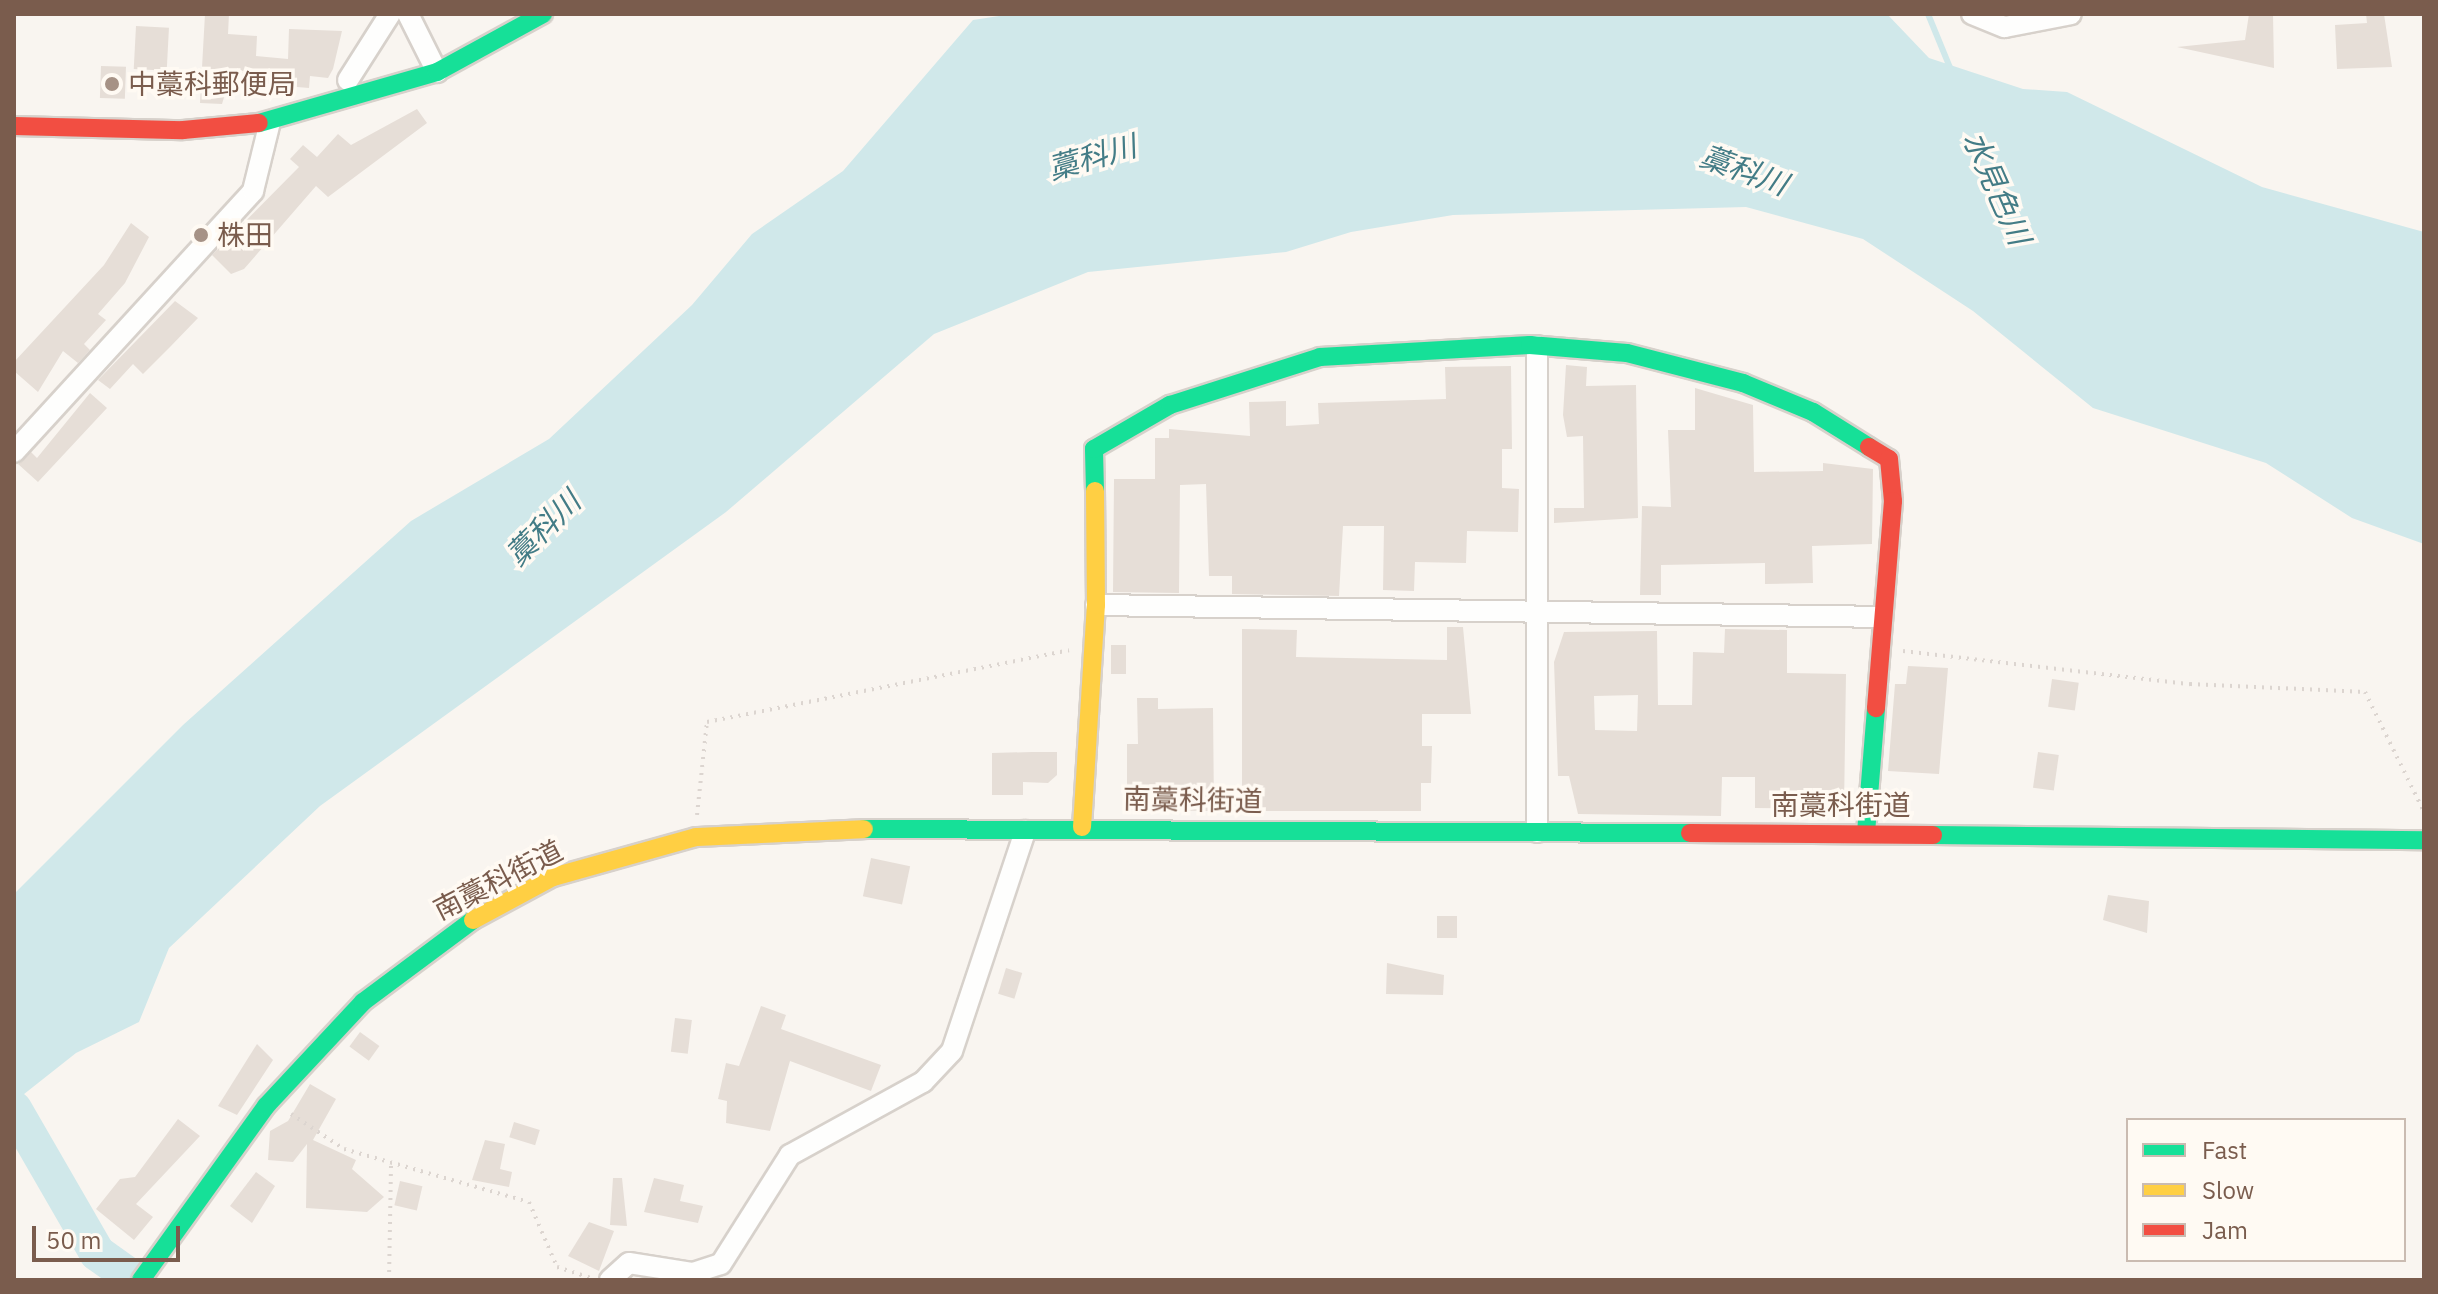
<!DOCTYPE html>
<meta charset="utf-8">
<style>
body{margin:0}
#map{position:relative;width:2438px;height:1294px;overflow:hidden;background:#f9f5f0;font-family:"IBM Plex Sans","Noto Sans JP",sans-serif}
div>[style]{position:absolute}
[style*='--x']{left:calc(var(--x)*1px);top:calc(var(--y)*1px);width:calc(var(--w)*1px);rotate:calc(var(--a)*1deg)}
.water>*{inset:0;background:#d0e8ea}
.stream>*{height:6px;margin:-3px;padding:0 3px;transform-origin:3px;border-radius:3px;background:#d0e8ea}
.river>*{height:36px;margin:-18px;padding:0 18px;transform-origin:18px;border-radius:18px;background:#d0e8ea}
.building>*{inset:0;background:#e6ded7;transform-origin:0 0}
.path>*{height:4px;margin-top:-2px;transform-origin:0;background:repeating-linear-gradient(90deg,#dcd5d0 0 2px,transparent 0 8px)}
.roads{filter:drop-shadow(2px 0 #d7d1cb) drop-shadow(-2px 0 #d7d1cb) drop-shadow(0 2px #d7d1cb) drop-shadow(0 -2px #d7d1cb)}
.street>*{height:20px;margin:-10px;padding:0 10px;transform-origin:10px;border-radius:10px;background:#fefefd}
.fast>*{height:18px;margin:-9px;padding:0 9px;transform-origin:9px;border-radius:9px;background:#16e098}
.slow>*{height:18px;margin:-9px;padding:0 9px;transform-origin:9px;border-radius:9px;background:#ffcf43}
.jam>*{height:18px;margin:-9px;padding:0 9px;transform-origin:9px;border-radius:9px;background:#f24e42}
.dots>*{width:22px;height:22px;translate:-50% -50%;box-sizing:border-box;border:4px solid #fffaf3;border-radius:50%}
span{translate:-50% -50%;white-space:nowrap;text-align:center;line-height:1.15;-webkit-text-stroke:7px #fffaf3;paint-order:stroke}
.poi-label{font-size:28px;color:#7a5c4d}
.left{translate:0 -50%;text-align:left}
.street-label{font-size:28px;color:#7a5c4d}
.water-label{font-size:30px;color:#437c86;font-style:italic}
.frame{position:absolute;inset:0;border:16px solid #7a5c4d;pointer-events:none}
.legend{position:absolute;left:2126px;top:1118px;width:280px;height:144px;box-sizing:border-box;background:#fffaf3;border:2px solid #cabbb1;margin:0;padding:10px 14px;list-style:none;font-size:24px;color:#7a5c4d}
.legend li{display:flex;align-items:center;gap:16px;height:40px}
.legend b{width:40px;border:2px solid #cabbb1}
.scale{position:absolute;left:32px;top:1226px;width:148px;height:36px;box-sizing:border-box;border:4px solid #7a5c4d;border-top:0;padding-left:10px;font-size:24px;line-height:28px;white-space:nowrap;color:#7a5c4d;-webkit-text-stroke:6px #fffaf3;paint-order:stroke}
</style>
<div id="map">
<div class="water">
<div style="clip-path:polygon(1012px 14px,1887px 14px,1929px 58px,2023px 89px,2067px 92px,2262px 187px,2424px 232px,2424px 544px,2352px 518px,2266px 463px,2093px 408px,1973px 311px,1863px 239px,1746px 207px,1453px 215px,1351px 232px,1286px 252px,1088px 272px,934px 334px,726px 512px,320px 806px,169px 948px,139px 1022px,76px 1053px,14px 1102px,14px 894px,183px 725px,411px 521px,549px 439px,692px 305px,752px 234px,843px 171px,973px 20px)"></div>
</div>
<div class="stream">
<div style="--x:1928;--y:14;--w:61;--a:67.7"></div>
</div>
<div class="river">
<div style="--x:14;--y:1109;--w:166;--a:60"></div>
<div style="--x:97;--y:1253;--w:47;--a:35.4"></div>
</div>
<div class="building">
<div style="clip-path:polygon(205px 14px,229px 14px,228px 34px,257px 36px,256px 56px,288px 59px,289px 29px,342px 31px,333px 69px,328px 78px,310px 76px,309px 88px,229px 81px,222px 104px,200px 103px)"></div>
<div style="clip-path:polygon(2249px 14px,2273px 14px,2274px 68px,2177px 47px,2245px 40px)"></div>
<div style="clip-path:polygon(2366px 14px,2384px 14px,2392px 67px,2337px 69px,2335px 25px,2367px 23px)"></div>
<div style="left:136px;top:26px;width:33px;height:43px;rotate:3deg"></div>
<div style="left:101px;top:66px;width:25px;height:32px;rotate:2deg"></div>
<div style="clip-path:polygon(417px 109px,427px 123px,328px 197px,316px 186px,244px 269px,231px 274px,212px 255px,299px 167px,290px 159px,303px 145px,317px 157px,338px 134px,351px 145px)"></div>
<div style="clip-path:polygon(131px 223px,149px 237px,125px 283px,98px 314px,106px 320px,84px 344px,90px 350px,78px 363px,63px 351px,38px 392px,14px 371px,14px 362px,104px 265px)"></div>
<div style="clip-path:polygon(175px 301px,198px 318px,170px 347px,143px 374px,133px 364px,110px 389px,98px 380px)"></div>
<div style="clip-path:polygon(1566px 365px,1587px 367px,1586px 386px,1636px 385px,1638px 518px,1554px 523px,1554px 508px,1584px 508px,1583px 436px,1567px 437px,1563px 415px)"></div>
<div style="clip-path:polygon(1511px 366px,1512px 449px,1502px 449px,1502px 488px,1519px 489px,1518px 532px,1467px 531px,1466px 563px,1415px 562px,1414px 591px,1383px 590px,1384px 526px,1343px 526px,1339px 596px,1232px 594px,1232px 576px,1209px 576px,1206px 484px,1180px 485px,1179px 593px,1113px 592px,1114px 479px,1155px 479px,1155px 438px,1169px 438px,1169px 429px,1250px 436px,1249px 402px,1286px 401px,1286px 426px,1319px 424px,1318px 403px,1446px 399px,1445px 367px)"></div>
<div style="clip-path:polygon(1695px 388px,1753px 405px,1754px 472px,1823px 471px,1823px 463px,1873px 469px,1872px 544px,1812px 546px,1813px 583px,1765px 584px,1765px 563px,1661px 565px,1661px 595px,1640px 595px,1642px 506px,1671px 507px,1668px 430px,1695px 430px)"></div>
<div style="clip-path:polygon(90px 393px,107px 408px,38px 482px,18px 464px,31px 452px,37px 458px)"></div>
<div style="clip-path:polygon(1447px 627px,1463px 627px,1471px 714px,1422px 714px,1422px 746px,1432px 746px,1431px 783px,1421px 783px,1421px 811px,1242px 811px,1242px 629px,1297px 630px,1296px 657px,1447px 660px)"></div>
<div style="clip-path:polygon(evenodd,1725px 629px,1787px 630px,1787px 673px,1846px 674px,1844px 809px,1755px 808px,1755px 777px,1722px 777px,1721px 816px,1578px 814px,1569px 776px,1558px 776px,1554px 662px,1564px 632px,1657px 631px,1658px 705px,1692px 705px,1693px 652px,1724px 653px,1725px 629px,1638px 695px,1637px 731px,1595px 730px,1594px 696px,1638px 695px)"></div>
<div style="left:1111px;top:645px;width:15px;height:29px"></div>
<div style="clip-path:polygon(1908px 666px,1948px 668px,1939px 774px,1888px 771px,1895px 684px,1906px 684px)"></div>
<div style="left:2052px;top:679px;width:27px;height:28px;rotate:8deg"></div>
<div style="clip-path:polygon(1137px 698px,1158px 698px,1158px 709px,1213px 708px,1214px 811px,1127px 810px,1127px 744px,1138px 744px)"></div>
<div style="clip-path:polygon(1032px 752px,1057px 752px,1057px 775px,1048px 783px,1023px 782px,1023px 795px,992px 795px,992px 753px)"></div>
<div style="left:2038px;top:752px;width:21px;height:36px;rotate:8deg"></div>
<div style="left:871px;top:858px;width:40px;height:39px;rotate:12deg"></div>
<div style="clip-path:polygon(2108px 895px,2149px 901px,2147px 933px,2103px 920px)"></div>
<div style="left:1437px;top:916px;width:20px;height:22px"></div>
<div style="clip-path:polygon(1387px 963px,1444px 975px,1443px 995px,1386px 994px)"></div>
<div style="left:1006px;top:968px;width:17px;height:27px;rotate:17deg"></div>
<div style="clip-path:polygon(761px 1006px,786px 1015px,781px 1029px,881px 1065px,871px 1091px,790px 1061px,770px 1131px,726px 1123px,727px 1101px,718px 1099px,726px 1063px,739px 1066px)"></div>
<div style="left:675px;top:1018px;width:17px;height:34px;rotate:7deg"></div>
<div style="left:360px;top:1032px;width:24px;height:18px;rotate:36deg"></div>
<div style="clip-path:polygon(257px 1044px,273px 1060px,237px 1115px,218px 1106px)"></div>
<div style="clip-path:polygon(310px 1084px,336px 1099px,313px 1140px,356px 1160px,352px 1169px,384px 1197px,367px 1212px,306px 1208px,307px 1144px,293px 1162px,268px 1160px,270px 1131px,288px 1121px)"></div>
<div style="clip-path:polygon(178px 1119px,200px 1136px,136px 1204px,153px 1217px,134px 1240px,96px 1209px,120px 1179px,135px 1177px)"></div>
<div style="left:514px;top:1122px;width:27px;height:16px;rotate:17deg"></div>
<div style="clip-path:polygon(485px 1140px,505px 1144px,500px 1169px,512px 1172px,509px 1187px,472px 1180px)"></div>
<div style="clip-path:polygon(256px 1172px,275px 1186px,252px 1223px,230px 1206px)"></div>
<div style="clip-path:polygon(613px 1178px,622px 1178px,627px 1226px,610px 1225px)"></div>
<div style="clip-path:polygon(654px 1178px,684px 1185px,680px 1201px,703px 1206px,698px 1223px,644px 1212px)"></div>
<div style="left:400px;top:1181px;width:23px;height:25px;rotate:13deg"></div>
<div style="clip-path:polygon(589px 1222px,614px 1231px,599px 1271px,568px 1256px)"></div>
</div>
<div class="path">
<div style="--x:1903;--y:651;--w:289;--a:6.6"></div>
<div style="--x:2190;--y:684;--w:175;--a:2.6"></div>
<div style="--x:2365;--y:692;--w:134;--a:63.8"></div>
<div style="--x:697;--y:815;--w:94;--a:-83.9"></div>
<div style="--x:707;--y:722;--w:369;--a:-11.2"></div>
<div style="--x:291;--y:1114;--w:64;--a:33.4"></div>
<div style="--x:344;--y:1149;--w:192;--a:16"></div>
<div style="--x:529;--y:1202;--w:71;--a:66.7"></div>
<div style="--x:557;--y:1267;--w:38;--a:18"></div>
<div style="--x:389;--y:1280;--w:116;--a:-89"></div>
</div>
<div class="roads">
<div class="street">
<div style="--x:408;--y:14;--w:65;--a:63.4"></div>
<div style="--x:1972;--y:14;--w:35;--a:22"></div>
<div style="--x:2005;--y:27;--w:67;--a:-11.1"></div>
<div style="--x:348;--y:80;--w:78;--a:-57.5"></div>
<div style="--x:14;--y:452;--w:354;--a:-47.5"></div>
<div style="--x:253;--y:191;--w:71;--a:-76.2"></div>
<div style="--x:1096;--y:605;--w:786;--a:0.87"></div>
<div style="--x:1537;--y:832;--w:486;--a:-90"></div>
<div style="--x:610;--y:1280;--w:25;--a:-42"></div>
<div style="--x:629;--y:1263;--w:65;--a:8.9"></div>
<div style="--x:693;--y:1273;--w:29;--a:-18"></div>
<div style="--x:721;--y:1264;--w:129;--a:-57.7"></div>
<div style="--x:790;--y:1155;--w:152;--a:-28.8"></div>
<div style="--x:923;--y:1082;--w:42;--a:-46.9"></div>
<div style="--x:952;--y:1051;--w:232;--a:-71.6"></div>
</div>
<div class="fast">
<div style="--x:259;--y:123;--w:185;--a:-16"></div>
<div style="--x:437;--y:72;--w:121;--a:-28.7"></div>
<div style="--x:1095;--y:491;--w:42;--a:-91.4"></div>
<div style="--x:1094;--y:449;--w:88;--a:-30.1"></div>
<div style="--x:1170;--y:405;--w:157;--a:-17.7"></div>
<div style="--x:1320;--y:357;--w:210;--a:-3.3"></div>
<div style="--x:1530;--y:345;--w:97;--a:4.7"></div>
<div style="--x:1627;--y:353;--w:120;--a:14.5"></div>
<div style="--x:1743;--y:383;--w:76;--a:22.5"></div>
<div style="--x:1813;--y:412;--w:66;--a:32"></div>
<div style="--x:864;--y:829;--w:826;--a:0.28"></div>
<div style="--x:1866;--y:833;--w:125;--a:-85.4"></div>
<div style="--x:1933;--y:835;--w:491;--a:0.6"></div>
<div style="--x:141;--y:1280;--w:214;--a:-54.3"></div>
<div style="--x:266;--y:1106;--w:142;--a:-47"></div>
<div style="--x:363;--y:1002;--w:137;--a:-36.7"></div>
</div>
<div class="slow">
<div style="--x:1082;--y:827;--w:222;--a:-86.4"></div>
<div style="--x:1096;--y:605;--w:114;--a:-90.5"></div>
<div style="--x:473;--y:920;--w:91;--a:-28.3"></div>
<div style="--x:553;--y:877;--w:148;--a:-15.6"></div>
<div style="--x:696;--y:837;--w:168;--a:-2.7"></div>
</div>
<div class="jam">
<div style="--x:14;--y:126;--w:169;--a:1.4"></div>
<div style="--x:183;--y:130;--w:76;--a:-5.3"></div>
<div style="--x:1869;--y:447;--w:23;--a:31"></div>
<div style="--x:1889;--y:459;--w:42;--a:84.6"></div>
<div style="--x:1893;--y:501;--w:208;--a:94.7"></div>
<div style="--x:1690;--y:833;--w:243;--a:0.5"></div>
</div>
</div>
<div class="dots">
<div style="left:112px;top:84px;background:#a69286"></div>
<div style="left:201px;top:235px;background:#a69286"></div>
</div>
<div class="poi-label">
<span class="left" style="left:128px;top:84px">中藁科郵便局</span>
<span class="left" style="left:217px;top:235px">株田</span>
</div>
<div class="street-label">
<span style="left:1193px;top:800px;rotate:1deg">南藁科街道</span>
<span style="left:1841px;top:805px">南藁科街道</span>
<span style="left:498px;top:880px;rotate:-27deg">南藁科街道</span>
</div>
<div class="water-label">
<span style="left:1092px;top:157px;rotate:-16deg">藁科川</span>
<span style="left:1744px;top:170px;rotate:20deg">藁科川</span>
<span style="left:1997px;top:188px;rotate:66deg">水見色川</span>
<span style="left:543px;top:528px;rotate:-45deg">藁科川</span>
</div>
<div class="frame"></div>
<ul class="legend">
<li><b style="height:10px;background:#16e098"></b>Fast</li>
<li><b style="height:10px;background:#ffcf43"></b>Slow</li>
<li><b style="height:10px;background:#f24e42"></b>Jam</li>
</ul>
<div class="scale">50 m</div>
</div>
